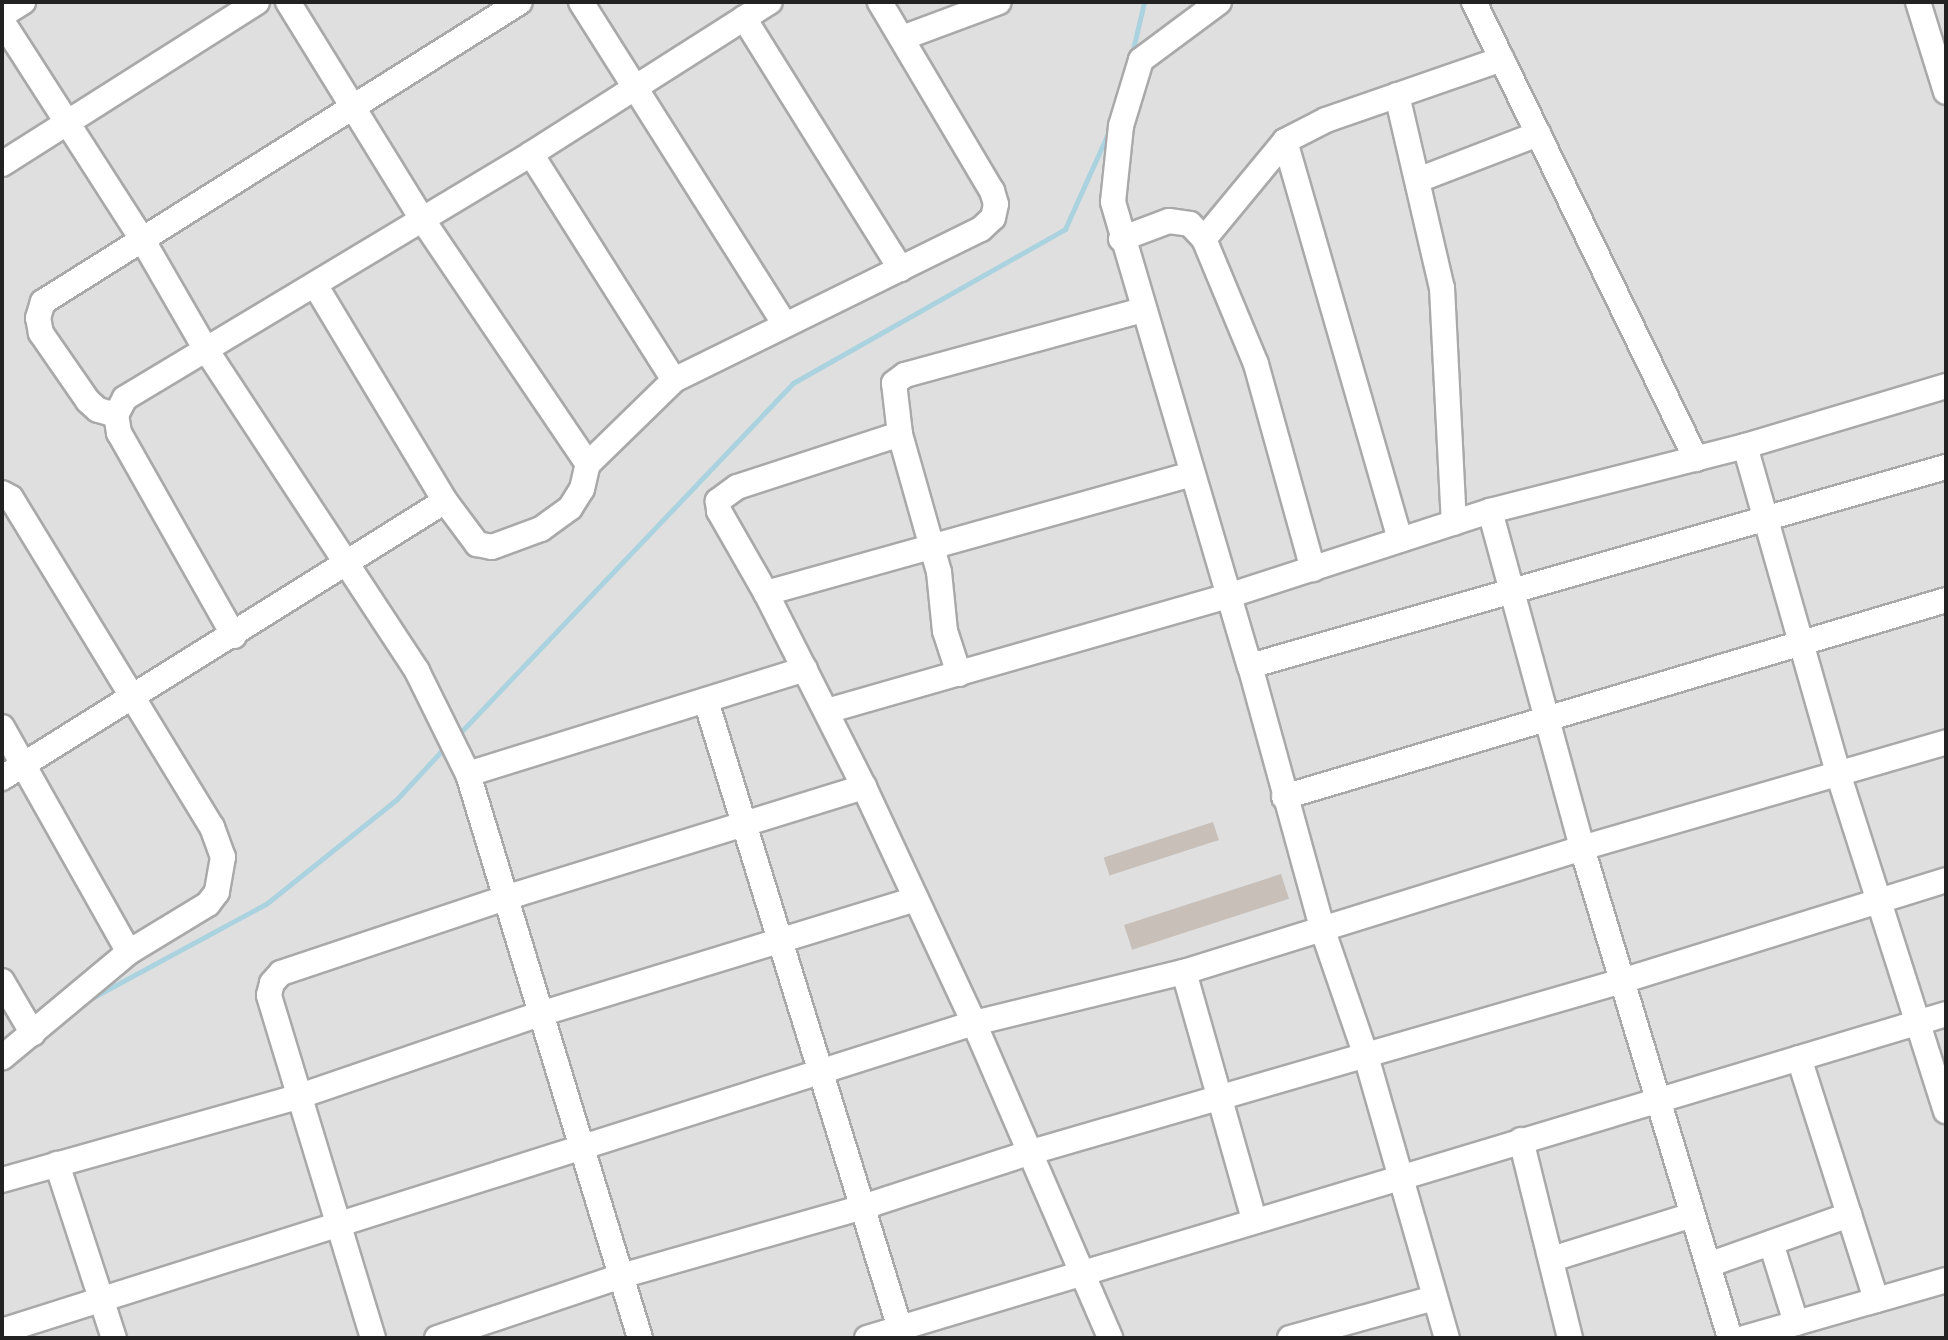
<!DOCTYPE html>
<style>
body{margin:0}
#map{position:relative;width:1948px;height:1340px;overflow:hidden;background:#f2efe9;font-family:Lato,sans-serif}
div>[style]{position:absolute}
[style*='--x']{left:calc(var(--x)*1px);top:calc(var(--y)*1px);width:calc(var(--w)*1px);rotate:calc(var(--a)*1deg)}
.residential>*{inset:0;background:#e0dfdf;transform-origin:0 0}
.stream>*{height:5px;margin:-2.5px;padding:0 2.5px;transform-origin:2.5px;border-radius:2.5px;background:#aad3df}
.building>*{inset:0;background:#c7bfb8;transform-origin:0 0}
.roads{filter:drop-shadow(2px 0 #a9a9a9) drop-shadow(-2px 0 #a9a9a9) drop-shadow(0 2px #a9a9a9) drop-shadow(0 -2px #a9a9a9)}
.minor>*{height:24px;margin:-12px;padding:0 12px;transform-origin:12px;border-radius:12px;background:#fff}
span{translate:-50% -50%;white-space:nowrap;text-align:center;line-height:1.15;-webkit-text-stroke:5px #fff;paint-order:stroke}
.frame{position:absolute;inset:0;border:4px solid #222;pointer-events:none}
</style>
<div id="map">
<div class="residential">
<div style="left:2px;top:2px;width:1944px;height:1336px"></div>
</div>
<div class="stream">
<div style="--x:1131;--y:58;--w:57;--a:-76.9"></div>
<div style="--x:457;--y:736;--w:487;--a:-46.4"></div>
<div style="--x:793;--y:383;--w:313;--a:-29.5"></div>
<div style="--x:1065;--y:229;--w:107;--a:-65.8"></div>
<div style="--x:90;--y:999;--w:200;--a:-28.4"></div>
<div style="--x:266;--y:904;--w:168;--a:-38.7"></div>
<div style="--x:397;--y:799;--w:74;--a:-47.2"></div>
</div>
<div class="building">
<div style="left:1213px;top:822px;width:19px;height:115px;rotate:72deg"></div>
<div style="left:1281px;top:874px;width:26px;height:165px;rotate:72deg"></div>
</div>
<div class="roads">
<div class="minor">
<div style="--x:288;--y:2;--w:255;--a:58.3"></div>
<div style="--x:422;--y:219;--w:296;--a:55.9"></div>
<div style="--x:581;--y:2;--w:382;--a:57.7"></div>
<div style="--x:1219;--y:2;--w:97;--a:143.4"></div>
<div style="--x:1141;--y:60;--w:69;--a:106.9"></div>
<div style="--x:1121;--y:126;--w:76;--a:96"></div>
<div style="--x:1113;--y:202;--w:484;--a:73.6"></div>
<div style="--x:1250;--y:666;--w:275;--a:74.6"></div>
<div style="--x:1323;--y:931;--w:132;--a:71"></div>
<div style="--x:1366;--y:1056;--w:293;--a:74"></div>
<div style="--x:1474;--y:2;--w:508;--a:64.09"></div>
<div style="--x:1918;--y:2;--w:94;--a:72.7"></div>
<div style="--x:2;--y:15;--w:25;--a:-32"></div>
<div style="--x:744;--y:18;--w:296;--a:58"></div>
<div style="--x:2;--y:21;--w:259;--a:57.3"></div>
<div style="--x:142;--y:239;--w:126;--a:60"></div>
<div style="--x:205;--y:348;--w:386;--a:56.7"></div>
<div style="--x:417;--y:671;--w:115;--a:63.7"></div>
<div style="--x:468;--y:774;--w:590;--a:73.04"></div>
<div style="--x:902;--y:38;--w:103;--a:-20.4"></div>
<div style="--x:1397;--y:95;--w:198;--a:76.9"></div>
<div style="--x:1442;--y:288;--w:235;--a:87.1"></div>
<div style="--x:1285;--y:141;--w:415;--a:73.9"></div>
<div style="--x:531;--y:154;--w:267;--a:57.7"></div>
<div style="--x:2;--y:164;--w:302;--a:-32.4"></div>
<div style="--x:1418;--y:180;--w:129;--a:-21"></div>
<div style="--x:1121;--y:239;--w:51;--a:-20.6"></div>
<div style="--x:1169;--y:221;--w:21;--a:8"></div>
<div style="--x:1190;--y:224;--w:21;--a:47"></div>
<div style="--x:1204;--y:239;--w:135;--a:67.4"></div>
<div style="--x:1256;--y:364;--w:213;--a:74.5"></div>
<div style="--x:1204;--y:239;--w:127;--a:-50.4"></div>
<div style="--x:1285;--y:141;--w:46;--a:-27.1"></div>
<div style="--x:1326;--y:120;--w:186;--a:-19.1"></div>
<div style="--x:116;--y:415;--w:19;--a:-164"></div>
<div style="--x:98;--y:410;--w:13;--a:-138"></div>
<div style="--x:88;--y:401;--w:83;--a:-124.7"></div>
<div style="--x:41;--y:333;--w:15;--a:-101"></div>
<div style="--x:38;--y:318;--w:17;--a:-73"></div>
<div style="--x:43;--y:302;--w:563;--a:-32.17"></div>
<div style="--x:900;--y:434;--w:171;--a:162"></div>
<div style="--x:737;--y:487;--w:24;--a:144"></div>
<div style="--x:718;--y:501;--w:10;--a:84"></div>
<div style="--x:719;--y:511;--w:95;--a:60.2"></div>
<div style="--x:766;--y:593;--w:217;--a:63.2"></div>
<div style="--x:864;--y:787;--w:260;--a:65"></div>
<div style="--x:974;--y:1023;--w:343;--a:66.6"></div>
<div style="--x:1745;--y:446;--w:340;--a:74.1"></div>
<div style="--x:1838;--y:773;--w:355;--a:72.3"></div>
<div style="--x:2;--y:493;--w:10;--a:29"></div>
<div style="--x:11;--y:498;--w:386;--a:58.6"></div>
<div style="--x:212;--y:827;--w:32;--a:70"></div>
<div style="--x:223;--y:857;--w:36;--a:100"></div>
<div style="--x:217;--y:892;--w:15;--a:127"></div>
<div style="--x:208;--y:904;--w:92;--a:148.7"></div>
<div style="--x:129;--y:952;--w:165;--a:140.2"></div>
<div style="--x:445;--y:501;--w:54;--a:53.3"></div>
<div style="--x:477;--y:544;--w:15;--a:11"></div>
<div style="--x:492;--y:547;--w:52;--a:-20.2"></div>
<div style="--x:541;--y:529;--w:36;--a:-36"></div>
<div style="--x:570;--y:508;--w:22;--a:-58"></div>
<div style="--x:582;--y:489;--w:26;--a:-77"></div>
<div style="--x:588;--y:464;--w:120;--a:-44.3"></div>
<div style="--x:674;--y:380;--w:342;--a:-26.2"></div>
<div style="--x:981;--y:229;--w:16;--a:-43"></div>
<div style="--x:993;--y:218;--w:14;--a:-78"></div>
<div style="--x:996;--y:204;--w:14;--a:-107"></div>
<div style="--x:992;--y:191;--w:220;--a:-120.7"></div>
<div style="--x:1490;--y:511;--w:349;--a:74.7"></div>
<div style="--x:1582;--y:848;--w:512;--a:73.19"></div>
<div style="--x:766;--y:593;--w:441;--a:-15.6"></div>
<div style="--x:234;--y:636;--w:233;--a:-119.5"></div>
<div style="--x:119;--y:433;--w:18;--a:-99"></div>
<div style="--x:116;--y:415;--w:19;--a:-62"></div>
<div style="--x:125;--y:398;--w:474;--a:-31"></div>
<div style="--x:531;--y:154;--w:283;--a:-32.5"></div>
<div style="--x:1250;--y:666;--w:724;--a:-15.96"></div>
<div style="--x:959;--y:674;--w:45;--a:-108"></div>
<div style="--x:945;--y:631;--w:59;--a:-95.8"></div>
<div style="--x:939;--y:572;--w:143;--a:-105.8"></div>
<div style="--x:900;--y:434;--w:51;--a:-96.7"></div>
<div style="--x:894;--y:383;--w:14;--a:-36"></div>
<div style="--x:905;--y:375;--w:247;--a:-15.3"></div>
<div style="--x:706;--y:701;--w:667;--a:72.82"></div>
<div style="--x:827;--y:711;--w:417;--a:-16"></div>
<div style="--x:1228;--y:596;--w:275;--a:-18"></div>
<div style="--x:1490;--y:511;--w:263;--a:-14.3"></div>
<div style="--x:1745;--y:446;--w:210;--a:-16.6"></div>
<div style="--x:2;--y:727;--w:258;--a:60.6"></div>
<div style="--x:468;--y:774;--w:353;--a:-17.3"></div>
<div style="--x:2;--y:778;--w:522;--a:-32.02"></div>
<div style="--x:445;--y:501;--w:252;--a:-121"></div>
<div style="--x:1284;--y:797;--w:691;--a:-16.57"></div>
<div style="--x:1184;--y:972;--w:258;--a:74.2"></div>
<div style="--x:2;--y:981;--w:61;--a:59.7"></div>
<div style="--x:1799;--y:1058;--w:254;--a:72.3"></div>
<div style="--x:1521;--y:1140;--w:204;--a:76.1"></div>
<div style="--x:57;--y:1164;--w:183;--a:71.9"></div>
<div style="--x:2;--y:1180;--w:310;--a:-15.7"></div>
<div style="--x:300;--y:1096;--w:254;--a:-18.9"></div>
<div style="--x:540;--y:1014;--w:393;--a:-17"></div>
<div style="--x:1771;--y:1243;--w:84;--a:72.6"></div>
<div style="--x:1552;--y:1259;--w:147;--a:-17.4"></div>
<div style="--x:1708;--y:1265;--w:150;--a:-19.5"></div>
<div style="--x:2;--y:1331;--w:1020;--a:-17.58"></div>
<div style="--x:974;--y:1023;--w:216;--a:-13.7"></div>
<div style="--x:1184;--y:972;--w:417;--a:-17.3"></div>
<div style="--x:1582;--y:848;--w:379;--a:-16.2"></div>
<div style="--x:373;--y:1338;--w:358;--a:-106.9"></div>
<div style="--x:269;--y:995;--w:12;--a:-76"></div>
<div style="--x:272;--y:983;--w:13;--a:-48"></div>
<div style="--x:281;--y:973;--w:236;--a:-18.5"></div>
<div style="--x:505;--y:898;--w:376;--a:-17.2"></div>
<div style="--x:437;--y:1338;--w:194;--a:-18.6"></div>
<div style="--x:621;--y:1276;--w:252;--a:-15.9"></div>
<div style="--x:863;--y:1207;--w:174;--a:-18.1"></div>
<div style="--x:1028;--y:1153;--w:618;--a:-16.15"></div>
<div style="--x:1622;--y:981;--w:339;--a:-17.3"></div>
<div style="--x:867;--y:1338;--w:1127;--a:-16.71"></div>
<div style="--x:1290;--y:1338;--w:149;--a:-15.5"></div>
<div style="--x:1744;--y:1338;--w:210;--a:-16"></div>
</div>
</div>
<div class="frame"></div>
</div>
